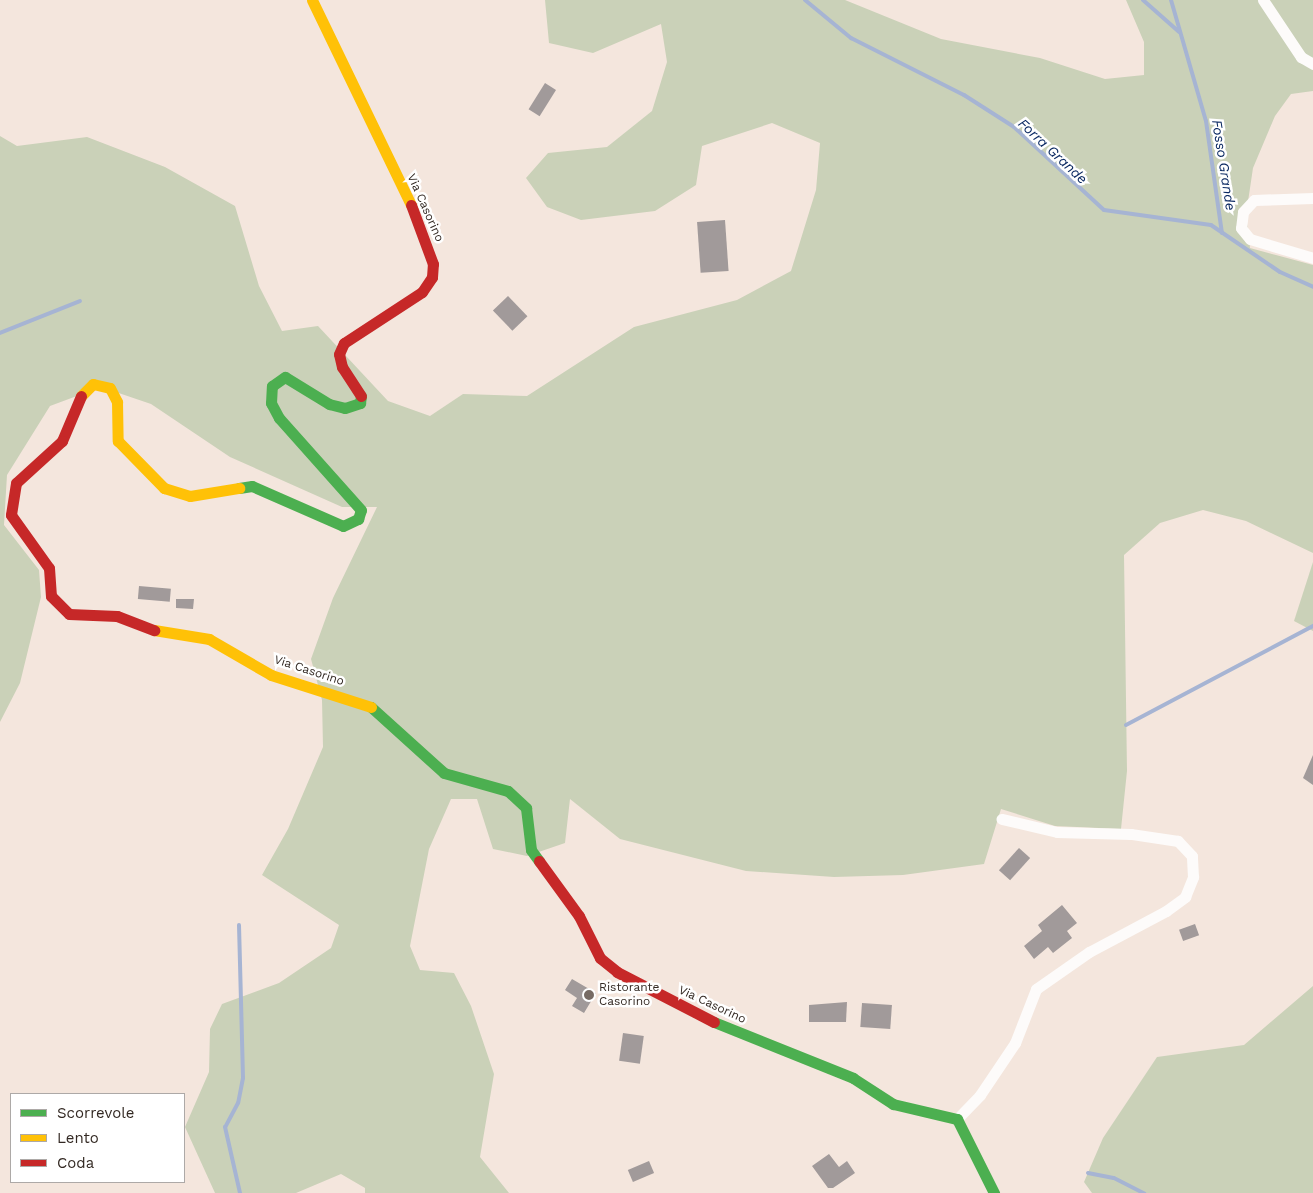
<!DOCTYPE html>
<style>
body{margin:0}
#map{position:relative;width:1313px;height:1193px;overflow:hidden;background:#f4e6dd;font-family:"Work Sans",sans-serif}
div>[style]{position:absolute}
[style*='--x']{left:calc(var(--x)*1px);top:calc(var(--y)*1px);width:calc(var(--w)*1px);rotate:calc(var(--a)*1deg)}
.green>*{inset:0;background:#cad1b8}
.stream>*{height:4px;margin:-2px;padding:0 2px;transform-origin:2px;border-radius:2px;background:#a6b4d3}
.building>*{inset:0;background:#a19a9a;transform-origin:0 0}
.street>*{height:11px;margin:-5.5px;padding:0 5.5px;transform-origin:5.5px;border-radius:5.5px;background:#fdfbfa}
.fast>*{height:11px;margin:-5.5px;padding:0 5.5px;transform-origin:5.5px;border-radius:5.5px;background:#4caf50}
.slow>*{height:11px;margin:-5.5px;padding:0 5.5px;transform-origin:5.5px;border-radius:5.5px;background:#ffc107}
.jam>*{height:11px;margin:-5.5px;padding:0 5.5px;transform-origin:5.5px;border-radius:5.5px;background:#c62828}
.dots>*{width:14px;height:14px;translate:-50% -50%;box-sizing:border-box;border:2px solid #fff;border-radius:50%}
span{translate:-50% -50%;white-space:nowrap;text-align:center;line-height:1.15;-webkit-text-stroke:5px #fff;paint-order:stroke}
.street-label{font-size:12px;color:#332923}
.poi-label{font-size:12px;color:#332923}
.left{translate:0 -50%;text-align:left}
.water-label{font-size:14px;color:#0b2962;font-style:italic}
.legend{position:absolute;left:10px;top:1093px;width:175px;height:90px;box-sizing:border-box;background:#fff;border:1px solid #ada9a7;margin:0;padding:6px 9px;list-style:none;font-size:15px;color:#332923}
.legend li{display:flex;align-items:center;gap:10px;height:25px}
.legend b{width:25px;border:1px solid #ada9a7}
</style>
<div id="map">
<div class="green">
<div style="clip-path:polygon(545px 0,845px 0,941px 39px,1040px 58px,1105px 79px,1144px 75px,1144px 42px,1126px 0,1313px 0,1313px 91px,1291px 94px,1275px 116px,1253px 168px,1246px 215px,1250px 248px,1313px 265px,1313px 553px,1246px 521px,1203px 510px,1160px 523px,1124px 555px,1127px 771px,1121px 829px,1055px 826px,1001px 809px,984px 864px,903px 875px,834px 877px,746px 871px,620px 839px,570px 799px,565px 843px,527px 856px,493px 849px,477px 799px,451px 799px,429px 849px,410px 946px,420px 970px,454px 973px,471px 1006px,494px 1074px,480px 1157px,509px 1193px,365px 1193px,365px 1188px,341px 1174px,296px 1193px,215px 1193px,185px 1127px,209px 1072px,210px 1029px,222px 1004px,279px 983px,331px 948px,339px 925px,262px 875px,288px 829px,323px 747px,322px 700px,311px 659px,333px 598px,377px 507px,342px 507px,230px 457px,151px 404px,101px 387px,50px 406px,7px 475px,4px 525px,39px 570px,41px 597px,20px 683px,0 722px,0 136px,17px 146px,87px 137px,165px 167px,235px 206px,259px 286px,282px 331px,318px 326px,388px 401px,430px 416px,463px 394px,527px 396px,634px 327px,737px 300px,791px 271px,816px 190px,820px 143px,772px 123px,702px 146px,696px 185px,655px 211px,581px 220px,547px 207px,526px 178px,548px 153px,607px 147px,652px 111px,667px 62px,661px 24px,593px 53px,549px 43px)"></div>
<div style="clip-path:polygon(1313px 562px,1313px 631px,1294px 621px)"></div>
<div style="clip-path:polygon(1313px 986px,1313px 1193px,1092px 1193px,1084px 1182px,1103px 1138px,1157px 1057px,1244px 1045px)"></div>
</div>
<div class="stream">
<div style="--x:805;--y:0;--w:60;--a:39.6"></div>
<div style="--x:851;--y:38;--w:127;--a:26.8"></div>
<div style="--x:964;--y:95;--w:59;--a:32.6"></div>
<div style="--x:1014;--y:127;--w:122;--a:42.7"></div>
<div style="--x:1104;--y:210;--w:108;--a:8"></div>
<div style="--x:1211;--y:225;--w:83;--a:34.3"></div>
<div style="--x:1280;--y:272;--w:36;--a:24"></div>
<div style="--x:1143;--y:0;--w:48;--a:41.6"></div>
<div style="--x:1171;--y:0;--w:126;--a:73.9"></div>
<div style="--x:1206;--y:121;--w:113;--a:81.9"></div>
<div style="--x:0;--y:333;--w:86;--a:-21.8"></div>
<div style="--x:1126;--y:725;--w:212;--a:-27.9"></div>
<div style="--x:239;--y:925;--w:153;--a:88.5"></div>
<div style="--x:243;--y:1078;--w:25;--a:101"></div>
<div style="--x:238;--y:1103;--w:27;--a:118"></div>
<div style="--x:225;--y:1127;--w:68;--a:77.2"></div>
<div style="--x:1088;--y:1173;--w:26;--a:11"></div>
<div style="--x:1114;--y:1178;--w:34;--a:27"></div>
</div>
<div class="building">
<div style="left:545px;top:83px;width:13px;height:31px;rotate:32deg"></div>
<div style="left:725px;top:220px;width:51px;height:28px;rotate:86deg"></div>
<div style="left:508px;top:296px;width:28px;height:21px;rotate:46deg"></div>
<div style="left:139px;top:586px;width:32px;height:13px;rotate:5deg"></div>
<div style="clip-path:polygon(176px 599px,194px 599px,193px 609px,176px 608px)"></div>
<div style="clip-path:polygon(1313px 755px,1313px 785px,1303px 778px)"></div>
<div style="left:1019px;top:848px;width:15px;height:30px;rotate:42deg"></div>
<div style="clip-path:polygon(1062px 905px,1077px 923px,1067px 931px,1072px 938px,1053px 953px,1048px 947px,1034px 959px,1024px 946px,1042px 931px,1038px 925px)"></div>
<div style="left:1195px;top:924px;width:12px;height:17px;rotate:70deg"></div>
<div style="clip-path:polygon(572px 979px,596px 993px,584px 1013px,572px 1006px,577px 998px,565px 990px)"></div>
<div style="clip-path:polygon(847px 1002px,846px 1022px,809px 1022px,809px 1005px)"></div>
<div style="left:862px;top:1003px;width:30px;height:24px;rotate:4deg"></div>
<div style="left:623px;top:1033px;width:21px;height:28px;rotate:8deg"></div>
<div style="clip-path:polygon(829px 1154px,839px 1167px,847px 1161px,855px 1173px,833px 1188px,828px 1188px,812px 1166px)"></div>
<div style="left:649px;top:1161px;width:13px;height:23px;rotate:67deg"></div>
</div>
<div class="street">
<div style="--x:1263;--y:0;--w:69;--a:56.3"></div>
<div style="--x:1301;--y:57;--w:14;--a:30"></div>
<div style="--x:1313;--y:198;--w:59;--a:178.1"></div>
<div style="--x:1254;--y:200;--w:16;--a:133"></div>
<div style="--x:1243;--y:212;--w:16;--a:97"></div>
<div style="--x:1241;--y:228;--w:14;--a:51"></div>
<div style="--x:1250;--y:239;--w:66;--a:16.8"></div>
<div style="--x:957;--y:1119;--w:33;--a:-46"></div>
<div style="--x:980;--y:1095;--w:63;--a:-56.1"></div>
<div style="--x:1015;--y:1043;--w:58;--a:-68.7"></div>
<div style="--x:1036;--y:989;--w:65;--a:-34.9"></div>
<div style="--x:1089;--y:952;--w:87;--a:-28"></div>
<div style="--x:1166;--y:911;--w:24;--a:-36"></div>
<div style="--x:1185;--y:897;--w:22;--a:-68"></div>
<div style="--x:1193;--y:877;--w:21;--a:-93"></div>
<div style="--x:1192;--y:856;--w:21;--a:-133"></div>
<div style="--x:1178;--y:841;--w:48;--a:-171.5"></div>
<div style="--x:1131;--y:834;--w:74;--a:-178.5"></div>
<div style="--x:1057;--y:832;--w:57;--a:-166.7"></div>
</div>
<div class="fast">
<div style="--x:239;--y:488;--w:13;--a:-9"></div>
<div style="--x:252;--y:486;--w:99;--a:23.7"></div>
<div style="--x:343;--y:526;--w:17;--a:-25"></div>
<div style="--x:358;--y:519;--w:9;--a:-72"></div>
<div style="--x:361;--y:510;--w:123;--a:-131.7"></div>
<div style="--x:279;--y:418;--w:17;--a:-118"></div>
<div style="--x:271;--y:403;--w:17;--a:-87"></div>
<div style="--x:272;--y:386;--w:16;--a:-35"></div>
<div style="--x:285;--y:377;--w:52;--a:31.5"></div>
<div style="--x:329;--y:404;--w:16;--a:14"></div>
<div style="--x:345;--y:408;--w:16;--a:-18"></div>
<div style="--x:360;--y:403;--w:7;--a:-82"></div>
<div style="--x:371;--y:707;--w:98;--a:42.1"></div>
<div style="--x:444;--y:773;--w:66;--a:15.7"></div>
<div style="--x:508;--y:791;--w:25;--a:43"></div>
<div style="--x:526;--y:808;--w:42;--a:83.2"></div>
<div style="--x:531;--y:850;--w:14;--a:54"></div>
<div style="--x:714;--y:1022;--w:150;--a:21.9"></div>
<div style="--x:853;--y:1078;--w:48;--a:33"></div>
<div style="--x:893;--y:1104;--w:66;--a:13.2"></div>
<div style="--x:957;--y:1119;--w:83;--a:63.4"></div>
</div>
<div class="slow">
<div style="--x:312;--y:0;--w:228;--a:64.2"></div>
<div style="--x:81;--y:396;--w:17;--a:-45"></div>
<div style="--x:93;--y:384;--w:17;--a:13"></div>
<div style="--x:110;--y:388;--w:16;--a:63"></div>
<div style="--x:117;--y:402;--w:39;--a:89"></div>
<div style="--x:118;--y:441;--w:66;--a:45.6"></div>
<div style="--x:164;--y:488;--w:27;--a:17"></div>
<div style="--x:190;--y:496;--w:50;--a:-9.3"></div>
<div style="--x:154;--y:630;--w:56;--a:9.3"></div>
<div style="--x:209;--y:639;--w:72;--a:30.1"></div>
<div style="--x:271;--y:675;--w:105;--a:17.7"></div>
</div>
<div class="jam">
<div style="--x:81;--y:396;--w:49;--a:112.9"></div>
<div style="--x:62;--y:441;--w:62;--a:137.6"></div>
<div style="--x:16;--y:483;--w:32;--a:99"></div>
<div style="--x:11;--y:515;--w:65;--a:54.4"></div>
<div style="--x:49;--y:568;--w:28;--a:86"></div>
<div style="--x:51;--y:596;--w:25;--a:45"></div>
<div style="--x:69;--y:614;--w:48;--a:2.4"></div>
<div style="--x:117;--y:616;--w:40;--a:21"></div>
<div style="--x:361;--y:396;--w:35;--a:-123"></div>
<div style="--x:342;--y:367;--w:13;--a:-103"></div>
<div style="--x:339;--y:354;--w:12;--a:-66"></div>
<div style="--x:344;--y:343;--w:93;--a:-33.2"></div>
<div style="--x:422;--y:292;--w:18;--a:-56"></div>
<div style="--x:432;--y:277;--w:13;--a:-86"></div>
<div style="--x:433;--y:264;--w:63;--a:-110.4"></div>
<div style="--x:539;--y:861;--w:68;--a:54"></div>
<div style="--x:579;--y:916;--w:47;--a:63.4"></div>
<div style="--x:600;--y:958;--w:22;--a:39"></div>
<div style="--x:617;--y:972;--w:109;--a:27.3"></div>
</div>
<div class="dots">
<div style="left:589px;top:995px;background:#776b64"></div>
</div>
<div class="street-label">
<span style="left:425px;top:208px;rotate:66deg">Via Casorino</span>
<span style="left:309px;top:671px;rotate:18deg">Via Casorino</span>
<span style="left:712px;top:1005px;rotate:25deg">Via Casorino</span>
</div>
<div class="poi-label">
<span class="left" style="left:599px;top:995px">Ristorante<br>Casorino</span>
</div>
<div class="water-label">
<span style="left:1053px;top:151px;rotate:43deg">Forra Grande</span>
<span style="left:1224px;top:165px;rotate:81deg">Fosso Grande</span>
</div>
<ul class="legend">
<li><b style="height:6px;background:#4caf50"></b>Scorrevole</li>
<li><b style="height:6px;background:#ffc107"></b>Lento</li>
<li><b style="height:6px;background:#c62828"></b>Coda</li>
</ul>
</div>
